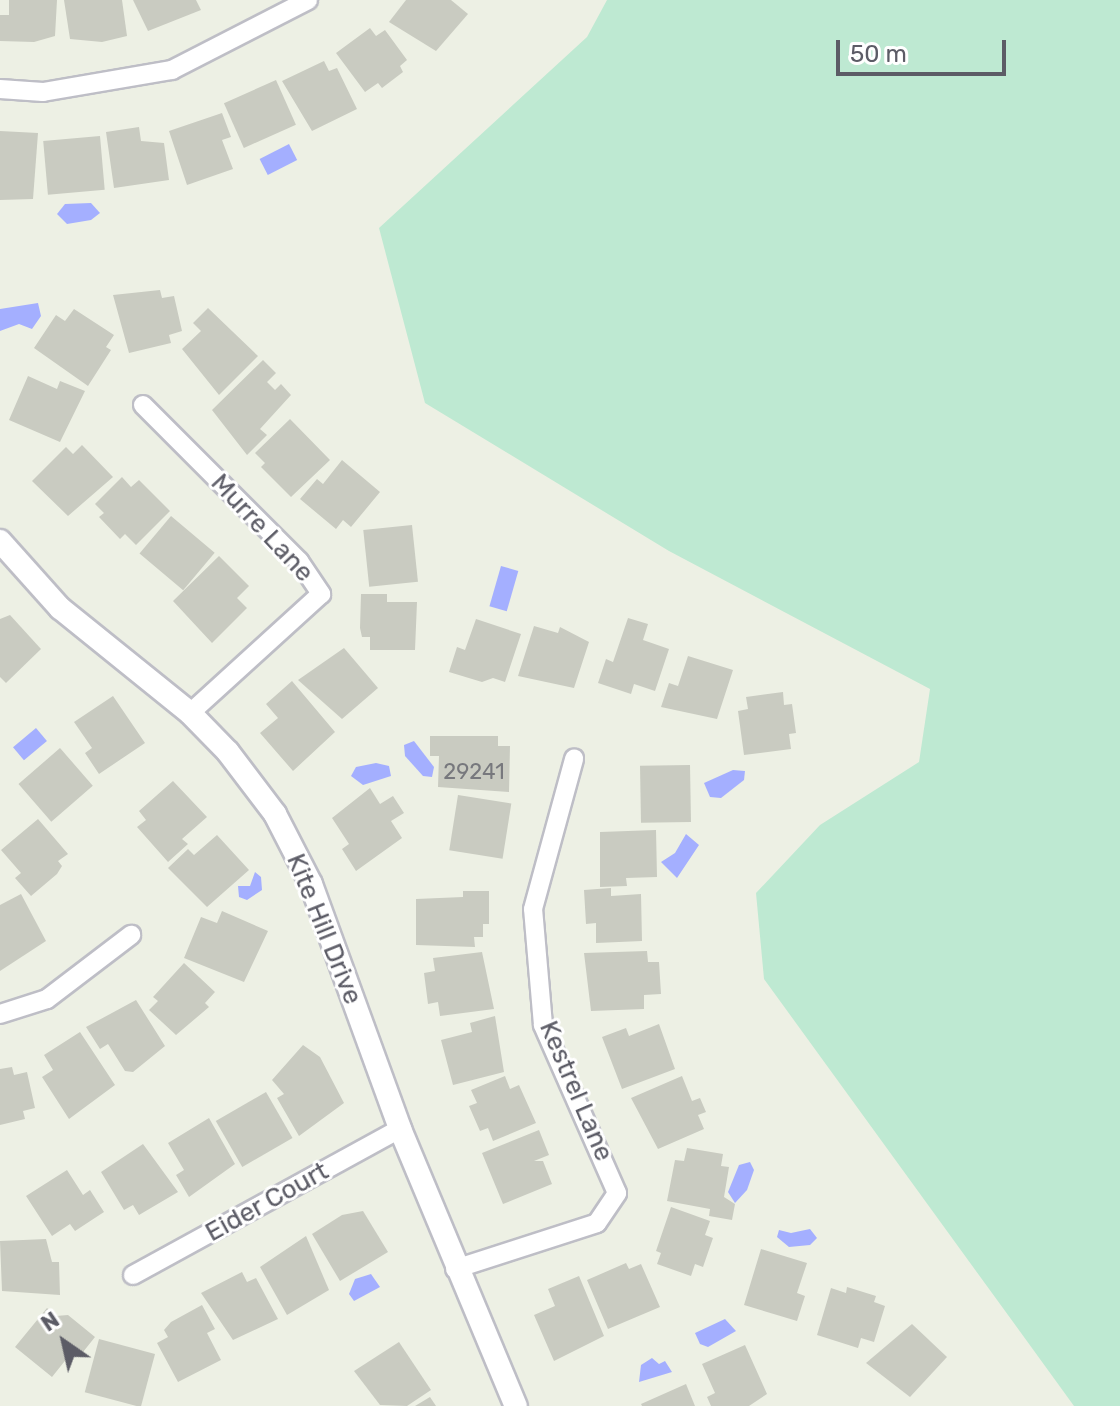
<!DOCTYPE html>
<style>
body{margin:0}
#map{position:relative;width:1120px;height:1406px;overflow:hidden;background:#edf0e4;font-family:Rubik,sans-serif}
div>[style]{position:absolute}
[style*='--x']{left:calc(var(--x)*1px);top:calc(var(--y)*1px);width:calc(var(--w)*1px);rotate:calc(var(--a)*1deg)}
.green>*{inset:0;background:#bee9d2}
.water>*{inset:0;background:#a4afff;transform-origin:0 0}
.building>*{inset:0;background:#c9cbc1;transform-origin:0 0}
.roads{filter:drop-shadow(2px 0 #bebec6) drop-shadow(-2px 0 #bebec6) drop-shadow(0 2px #bebec6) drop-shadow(0 -2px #bebec6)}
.minor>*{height:18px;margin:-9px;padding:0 9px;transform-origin:9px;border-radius:9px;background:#fff}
.tertiary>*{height:22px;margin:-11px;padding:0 11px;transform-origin:11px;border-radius:11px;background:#fff}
span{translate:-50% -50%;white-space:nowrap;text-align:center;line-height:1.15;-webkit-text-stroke:6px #fff;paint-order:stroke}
.number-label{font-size:22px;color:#77787d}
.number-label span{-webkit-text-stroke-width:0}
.street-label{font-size:26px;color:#5c5c66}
.north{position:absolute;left:24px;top:1302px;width:80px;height:80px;-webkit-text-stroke:6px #fff;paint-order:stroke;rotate:326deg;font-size:22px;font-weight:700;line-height:32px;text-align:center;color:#5c5c66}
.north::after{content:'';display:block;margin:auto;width:28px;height:36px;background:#5c5c66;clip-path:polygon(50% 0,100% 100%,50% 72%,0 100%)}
.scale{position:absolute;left:836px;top:40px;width:170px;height:36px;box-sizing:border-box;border:4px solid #5c5c66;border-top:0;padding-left:10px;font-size:24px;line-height:28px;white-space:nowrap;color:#5c5c66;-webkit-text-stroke:6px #fff;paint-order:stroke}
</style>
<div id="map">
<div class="green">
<div style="clip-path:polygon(607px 0,1120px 0,1120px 1406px,1074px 1406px,764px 979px,756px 893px,820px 825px,919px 762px,930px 689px,669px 551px,425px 403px,379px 228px,587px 37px)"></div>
</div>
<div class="water">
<div style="left:289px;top:144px;width:18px;height:33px;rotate:63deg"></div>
<div style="clip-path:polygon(91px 203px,100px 213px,91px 220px,67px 224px,57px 214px,65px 204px)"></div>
<div style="clip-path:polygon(38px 303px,41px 316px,32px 329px,19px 324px,0 331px,0 309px)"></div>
<div style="left:501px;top:566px;width:18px;height:42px;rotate:16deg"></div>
<div style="left:36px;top:728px;width:17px;height:30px;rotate:50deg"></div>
<div style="clip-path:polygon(414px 741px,434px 767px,432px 777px,423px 776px,405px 756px,404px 745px)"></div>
<div style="clip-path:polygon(376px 763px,389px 766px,391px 776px,363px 785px,351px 776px,356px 767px)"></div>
<div style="clip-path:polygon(733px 770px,745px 771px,744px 780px,721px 798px,710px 797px,704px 783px)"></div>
<div style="clip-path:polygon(686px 834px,699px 845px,677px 878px,661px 862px,675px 853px)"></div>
<div style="clip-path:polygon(255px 872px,261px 877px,262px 890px,247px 900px,239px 897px,238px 886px,250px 886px)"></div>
<div style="clip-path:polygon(750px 1162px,754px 1170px,747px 1190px,735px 1203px,728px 1192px,739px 1165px)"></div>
<div style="clip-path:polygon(810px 1229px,817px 1238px,810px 1245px,789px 1247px,777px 1237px,779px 1230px,791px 1233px)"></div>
<div style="clip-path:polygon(371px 1274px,380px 1287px,354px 1301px,349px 1294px,355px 1279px)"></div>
<div style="clip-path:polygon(725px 1319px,736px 1331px,708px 1347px,700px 1344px,695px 1333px)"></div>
<div style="clip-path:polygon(652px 1358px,659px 1364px,665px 1361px,672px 1372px,639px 1382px,641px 1365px)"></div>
</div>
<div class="building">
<div style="clip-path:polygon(9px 0,57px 0,55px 36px,34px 42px,0 41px,0 15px,9px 15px)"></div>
<div style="clip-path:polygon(64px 0,122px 0,127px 36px,102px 42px,70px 39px)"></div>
<div style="clip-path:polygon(133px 0,196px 0,201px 10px,148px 31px)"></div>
<div style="clip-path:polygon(406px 0,451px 0,468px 14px,436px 51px,389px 22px)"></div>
<div style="clip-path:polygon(370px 28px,376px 36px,385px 30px,407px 60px,400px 66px,403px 72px,382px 88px,378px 83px,365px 92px,336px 53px)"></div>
<div style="clip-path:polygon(324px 61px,329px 71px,337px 68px,357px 109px,312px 131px,282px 81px)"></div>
<div style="left:276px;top:80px;width:49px;height:57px;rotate:66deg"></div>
<div style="clip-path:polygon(222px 113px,231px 137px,222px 140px,233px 169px,187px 185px,169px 131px)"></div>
<div style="clip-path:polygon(139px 127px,141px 141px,164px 143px,169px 180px,114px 188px,106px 132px)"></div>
<div style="clip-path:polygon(0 131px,38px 133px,33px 199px,0 200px)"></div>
<div style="left:100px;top:136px;width:54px;height:57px;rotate:85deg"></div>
<div style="clip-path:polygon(160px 290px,162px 298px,174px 296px,182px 331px,169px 335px,171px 343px,129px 353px,113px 295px)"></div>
<div style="clip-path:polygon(208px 308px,258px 356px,219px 395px,182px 349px,201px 331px,193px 323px)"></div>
<div style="clip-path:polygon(74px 309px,114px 335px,106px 347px,111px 350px,88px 386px,34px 348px,56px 315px,65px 321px)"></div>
<div style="clip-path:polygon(263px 360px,276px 373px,267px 382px,275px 390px,281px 384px,291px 395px,260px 429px,267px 435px,247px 455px,212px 410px)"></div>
<div style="clip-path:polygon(28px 376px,57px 389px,60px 381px,85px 391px,60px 442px,9px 420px)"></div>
<div style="clip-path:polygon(290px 419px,330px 460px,291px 497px,261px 467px,265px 463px,255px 453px)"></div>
<div style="clip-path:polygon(82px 445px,113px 477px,68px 516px,32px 481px,66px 447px,73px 454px)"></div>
<div style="clip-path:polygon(342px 460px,380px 492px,351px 527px,343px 520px,336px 529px,300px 499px,317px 479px,323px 484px)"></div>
<div style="clip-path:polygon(122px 477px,131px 487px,139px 480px,170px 511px,136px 545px,125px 534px,120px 539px,99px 517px,104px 513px,95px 504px)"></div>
<div style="left:171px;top:516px;width:57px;height:49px;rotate:40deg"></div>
<div style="left:412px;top:525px;width:57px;height:49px;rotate:84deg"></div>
<div style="clip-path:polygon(219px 556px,249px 586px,237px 598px,247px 608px,212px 643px,173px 601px)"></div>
<div style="clip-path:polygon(361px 594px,387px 594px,387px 602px,417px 602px,415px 650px,370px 650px,370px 637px,362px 637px,360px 628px)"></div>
<div style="clip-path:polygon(10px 615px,41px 649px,6px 683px,0 677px,0 619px)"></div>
<div style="clip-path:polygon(628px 618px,648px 624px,643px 640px,669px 649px,655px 691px,634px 684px,631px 694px,598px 683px,606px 659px,613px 662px)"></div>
<div style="clip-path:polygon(476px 619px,521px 634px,505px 682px,493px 678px,482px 682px,449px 672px,457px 647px,465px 650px)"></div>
<div style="clip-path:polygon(534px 626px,558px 633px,560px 627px,589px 642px,574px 688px,518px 676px)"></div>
<div style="clip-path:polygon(344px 648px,378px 688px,342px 719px,298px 680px)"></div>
<div style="clip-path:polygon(688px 656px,733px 670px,717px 719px,661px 707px,669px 683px,678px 686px)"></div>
<div style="clip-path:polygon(292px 681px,335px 732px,293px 771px,260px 733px,278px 718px,266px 704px)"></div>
<div style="clip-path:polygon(783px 692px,784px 705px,792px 704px,796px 733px,789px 734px,791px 749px,744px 755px,738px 711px,748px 709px,746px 697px)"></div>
<div style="clip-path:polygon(113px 696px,145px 743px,99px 774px,85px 753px,92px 748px,74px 722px)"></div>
<div style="clip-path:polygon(430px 736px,498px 736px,498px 746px,510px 746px,509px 792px,438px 787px,439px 756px,430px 756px)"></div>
<div style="left:60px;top:748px;width:50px;height:55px;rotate:49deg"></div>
<div style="left:690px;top:765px;width:57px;height:50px;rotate:89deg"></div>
<div style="clip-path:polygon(173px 781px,207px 817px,182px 839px,188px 844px,168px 862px,137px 827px,146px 820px,139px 811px)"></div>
<div style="clip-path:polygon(370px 788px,380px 804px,393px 796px,404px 813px,391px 821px,402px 838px,356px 871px,342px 849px,349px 844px,332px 818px)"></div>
<div style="left:458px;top:795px;width:54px;height:56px;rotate:9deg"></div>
<div style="clip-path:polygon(38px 819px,68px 854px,58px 861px,62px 866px,57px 874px,31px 896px,15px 878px,21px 873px,1px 850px)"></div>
<div style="clip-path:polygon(656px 830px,657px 877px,626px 878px,627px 886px,600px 887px,600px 832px)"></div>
<div style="clip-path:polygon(217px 835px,249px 870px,207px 907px,168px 868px,188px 849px,194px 855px)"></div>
<div style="clip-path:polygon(611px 888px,611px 896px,641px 894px,642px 941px,596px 943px,596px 923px,586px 924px,584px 890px)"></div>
<div style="clip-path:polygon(463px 891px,489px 891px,489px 924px,483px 924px,483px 937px,474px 937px,475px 947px,416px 945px,416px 899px,463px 897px)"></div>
<div style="clip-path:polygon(21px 894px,46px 941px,0 971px,0 905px)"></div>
<div style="clip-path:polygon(222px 911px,268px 931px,244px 982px,184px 958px,201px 917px,217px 923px)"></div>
<div style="clip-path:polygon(647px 951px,648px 962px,659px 962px,661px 994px,644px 995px,644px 1009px,591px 1011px,584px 953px)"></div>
<div style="clip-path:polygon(482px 952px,494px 1009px,440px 1016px,438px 1002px,428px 1004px,424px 973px,435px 971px,433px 958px)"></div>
<div style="clip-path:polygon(184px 963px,215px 992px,205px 1003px,209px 1007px,176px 1035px,149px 1010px,158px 1001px,153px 997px)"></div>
<div style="clip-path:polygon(136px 1000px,165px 1046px,133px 1072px,125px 1071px,108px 1044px,100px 1049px,86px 1027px)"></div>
<div style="clip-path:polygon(495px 1016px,504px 1072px,453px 1085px,441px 1040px,472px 1032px,470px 1023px)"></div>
<div style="clip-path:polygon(659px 1024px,675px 1069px,622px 1089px,602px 1037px,626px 1028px,629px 1036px)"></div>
<div style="clip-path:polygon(80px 1032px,115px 1085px,69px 1119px,42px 1077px,53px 1070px,44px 1055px)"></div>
<div style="clip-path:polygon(303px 1045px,320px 1057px,344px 1103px,299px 1136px,277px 1098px,284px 1094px,272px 1080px)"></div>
<div style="clip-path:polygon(12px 1067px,14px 1075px,27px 1072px,35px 1108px,23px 1111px,25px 1119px,0 1125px,0 1069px)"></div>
<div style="clip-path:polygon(505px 1076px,510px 1089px,519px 1085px,536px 1123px,493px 1141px,488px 1128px,480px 1131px,469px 1106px,477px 1103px,471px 1090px)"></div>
<div style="clip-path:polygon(682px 1076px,692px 1101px,700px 1098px,706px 1112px,698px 1115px,704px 1129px,658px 1149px,631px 1098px)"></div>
<div style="left:266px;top:1092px;width:53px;height:58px;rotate:60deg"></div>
<div style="clip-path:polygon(209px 1118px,235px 1164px,189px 1197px,176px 1175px,184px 1170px,168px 1143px)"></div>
<div style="clip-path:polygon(539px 1130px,549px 1155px,534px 1161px,543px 1161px,552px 1184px,503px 1204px,482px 1153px)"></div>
<div style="clip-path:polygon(143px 1144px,178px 1192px,139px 1215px,133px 1205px,124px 1210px,101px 1172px)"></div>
<div style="clip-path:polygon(687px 1148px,723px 1154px,721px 1166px,729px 1167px,724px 1197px,735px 1204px,732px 1220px,709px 1216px,710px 1209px,667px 1201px,675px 1160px,684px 1161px)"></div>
<div style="clip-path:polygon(67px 1170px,83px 1195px,90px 1190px,104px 1212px,75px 1231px,70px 1224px,52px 1236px,26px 1196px)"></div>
<div style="clip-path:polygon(671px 1207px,710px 1221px,705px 1235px,713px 1238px,703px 1267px,695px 1264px,691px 1276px,657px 1264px,661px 1253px,656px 1251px)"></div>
<div style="clip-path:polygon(363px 1211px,388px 1252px,340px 1281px,312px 1234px,342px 1215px)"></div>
<div style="clip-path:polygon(306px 1236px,329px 1290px,287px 1315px,260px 1267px)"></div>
<div style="clip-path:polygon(46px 1239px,52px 1262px,59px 1262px,60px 1295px,2px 1291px,0 1241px)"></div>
<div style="clip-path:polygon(761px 1249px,807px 1263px,797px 1293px,805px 1296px,797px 1321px,744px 1305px)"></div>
<div style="clip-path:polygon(626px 1263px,629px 1269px,641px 1264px,660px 1307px,608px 1329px,587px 1280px)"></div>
<div style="clip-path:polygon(242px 1272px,247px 1282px,256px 1278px,278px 1319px,233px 1340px,201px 1293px)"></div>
<div style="clip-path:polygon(579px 1276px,604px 1336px,554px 1361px,534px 1315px,555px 1306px,548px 1289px)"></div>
<div style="clip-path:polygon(847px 1287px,876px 1296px,874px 1302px,885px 1306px,874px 1342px,861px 1338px,858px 1348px,817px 1335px,831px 1288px,846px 1293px)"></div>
<div style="clip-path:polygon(202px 1305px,215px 1329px,207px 1333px,221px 1360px,178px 1382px,157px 1343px,168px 1337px,164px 1330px,171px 1322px)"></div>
<div style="clip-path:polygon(47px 1308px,56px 1316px,68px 1315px,95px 1337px,79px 1357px,72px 1352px,52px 1377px,15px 1347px)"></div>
<div style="clip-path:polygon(912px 1324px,947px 1357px,910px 1397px,866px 1363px)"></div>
<div style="left:99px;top:1339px;width:58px;height:55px;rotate:15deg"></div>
<div style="clip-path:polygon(399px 1342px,431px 1390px,407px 1406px,380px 1405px,354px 1371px)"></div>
<div style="clip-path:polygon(745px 1345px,767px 1394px,749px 1406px,711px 1406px,707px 1397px,715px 1393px,702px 1364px)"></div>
<div style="clip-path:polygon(686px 1384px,695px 1406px,642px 1406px,641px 1404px)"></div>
<div style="clip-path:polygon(430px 1397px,436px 1406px,415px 1406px)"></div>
</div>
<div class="roads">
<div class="minor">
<div style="--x:0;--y:89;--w:43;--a:4"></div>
<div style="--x:43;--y:92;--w:131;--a:-9.7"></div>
<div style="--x:172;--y:70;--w:153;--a:-27.2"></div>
<div style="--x:143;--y:405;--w:221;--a:45"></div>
<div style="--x:299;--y:561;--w:40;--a:56"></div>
<div style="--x:321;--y:594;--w:177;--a:137.7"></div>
<div style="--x:0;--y:1014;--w:49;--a:-17.7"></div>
<div style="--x:47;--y:999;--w:106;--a:-37.3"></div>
<div style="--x:455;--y:1269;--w:149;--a:-17.9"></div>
<div style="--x:597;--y:1223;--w:36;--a:-56"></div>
<div style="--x:617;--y:1193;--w:184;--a:-113.8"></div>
<div style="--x:543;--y:1025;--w:116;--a:-94.9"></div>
<div style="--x:533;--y:909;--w:156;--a:-74.7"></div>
<div style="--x:133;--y:1275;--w:304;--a:-28.7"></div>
</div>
<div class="tertiary">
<div style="--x:0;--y:541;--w:90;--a:48.2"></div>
<div style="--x:60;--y:608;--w:167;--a:38.9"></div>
<div style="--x:190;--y:713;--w:54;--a:45.7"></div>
<div style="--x:228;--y:752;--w:78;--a:52.8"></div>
<div style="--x:275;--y:814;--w:79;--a:62.8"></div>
<div style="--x:311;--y:884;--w:261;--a:70"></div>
<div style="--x:400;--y:1129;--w:300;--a:67.3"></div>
</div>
</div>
<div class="number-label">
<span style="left:474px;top:772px">29241</span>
</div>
<div class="street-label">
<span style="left:262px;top:528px;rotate:47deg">Murre Lane</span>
<span style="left:324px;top:929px;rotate:68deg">Kite Hill Drive</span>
<span style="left:576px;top:1091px;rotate:67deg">Kestrel Lane</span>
<span style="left:267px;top:1202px;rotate:-29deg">Eider Court</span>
</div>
<div class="north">N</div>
<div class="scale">50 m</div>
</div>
